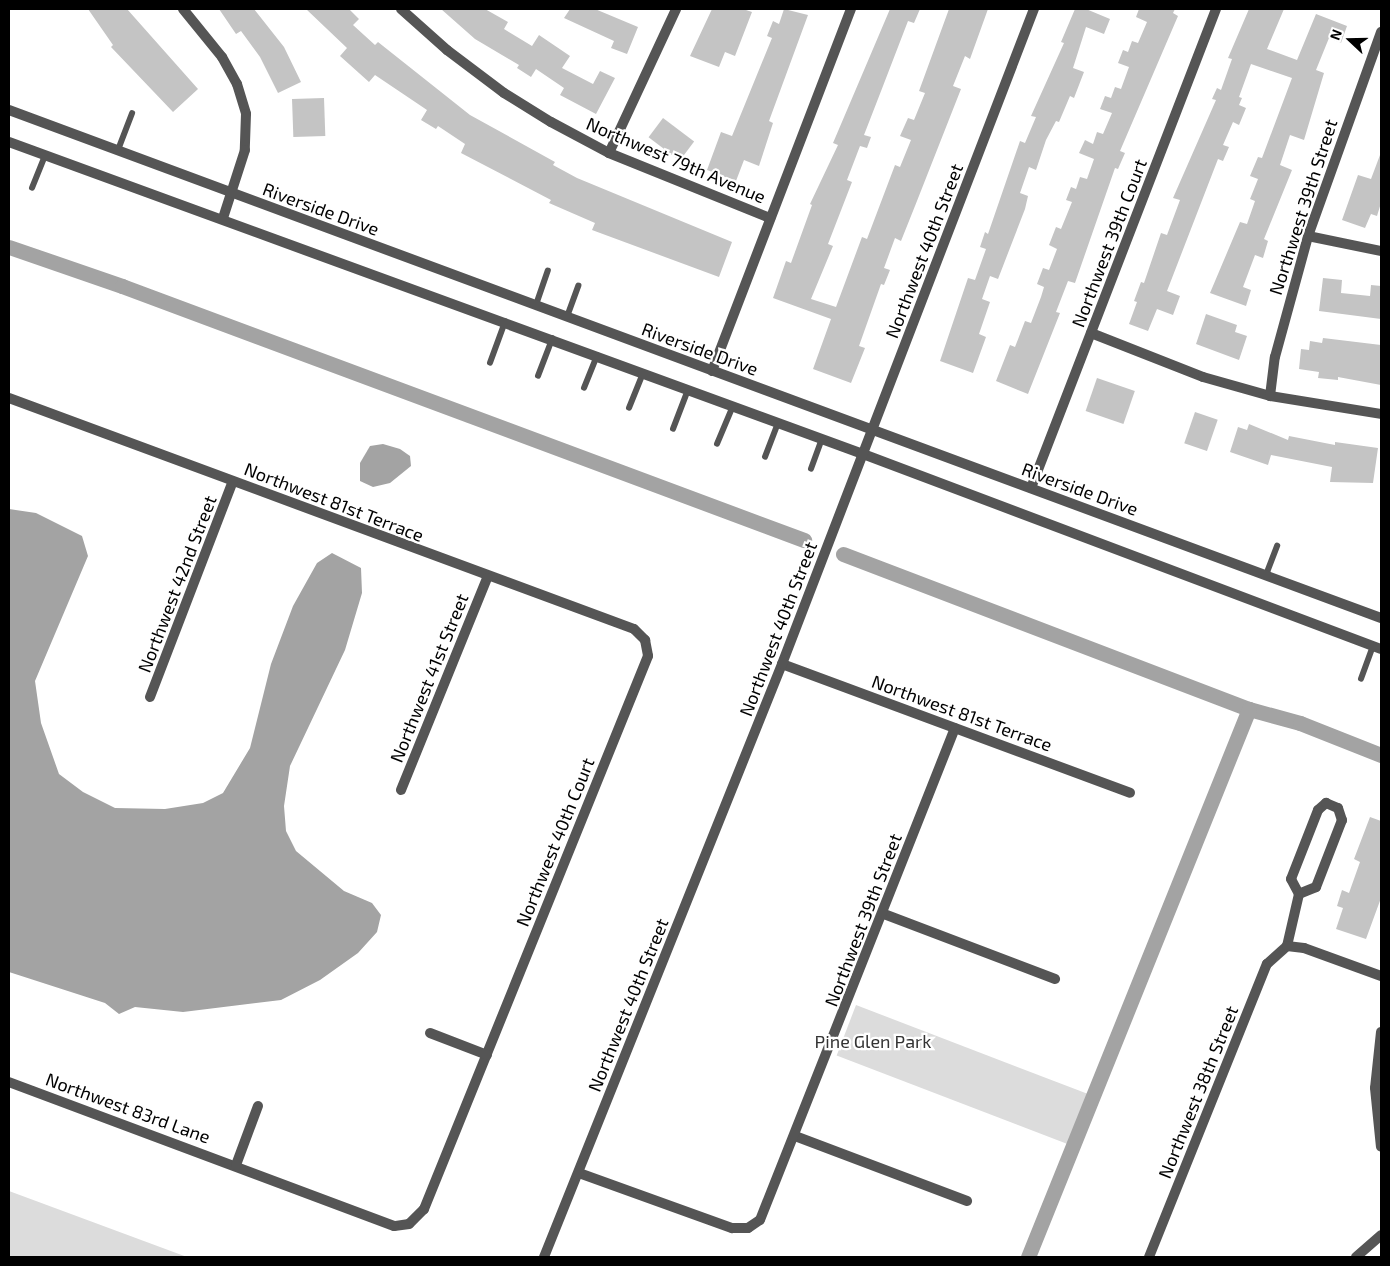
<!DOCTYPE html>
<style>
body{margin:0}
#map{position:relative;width:1390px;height:1266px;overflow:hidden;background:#fff;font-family:"Exo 2",sans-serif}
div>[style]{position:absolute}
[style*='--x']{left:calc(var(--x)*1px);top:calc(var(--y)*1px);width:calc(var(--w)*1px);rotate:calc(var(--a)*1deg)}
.green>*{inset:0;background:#dcdcdc;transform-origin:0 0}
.water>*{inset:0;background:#a3a3a3}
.canal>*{height:15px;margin:-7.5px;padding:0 7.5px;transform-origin:7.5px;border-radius:7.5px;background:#a3a3a3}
.building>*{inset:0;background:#c4c4c4;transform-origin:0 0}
.service>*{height:5.5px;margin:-2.75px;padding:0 2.75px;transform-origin:2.75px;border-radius:2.75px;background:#555}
.minor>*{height:10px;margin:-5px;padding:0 5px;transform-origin:5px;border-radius:5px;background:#555}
.tertiary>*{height:10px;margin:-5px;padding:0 5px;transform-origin:5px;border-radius:5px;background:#555}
span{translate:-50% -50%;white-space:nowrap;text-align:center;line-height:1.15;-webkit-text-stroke:4.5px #fff;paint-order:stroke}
.street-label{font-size:18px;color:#000}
.park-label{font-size:18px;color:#333}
.frame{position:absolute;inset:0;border:10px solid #000;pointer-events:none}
.north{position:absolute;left:1325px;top:15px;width:50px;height:50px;-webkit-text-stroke:4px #fff;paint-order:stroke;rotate:291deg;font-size:14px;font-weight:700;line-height:20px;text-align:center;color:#000}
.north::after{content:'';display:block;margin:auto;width:18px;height:22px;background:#000;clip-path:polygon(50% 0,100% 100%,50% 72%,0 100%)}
</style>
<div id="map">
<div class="green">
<div style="left:856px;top:1005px;width:250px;height:54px;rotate:21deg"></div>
<div style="clip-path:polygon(9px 1191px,187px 1257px,9px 1257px)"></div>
</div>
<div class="water">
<div style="clip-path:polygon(383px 444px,400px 449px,410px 456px,411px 466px,390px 483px,373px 487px,360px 481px,360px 463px,370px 446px)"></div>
<div style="clip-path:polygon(9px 509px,36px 513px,82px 536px,88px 556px,35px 681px,41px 723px,59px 774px,83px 792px,115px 808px,165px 809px,203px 803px,223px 793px,250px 748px,271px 664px,293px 606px,317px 563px,332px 553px,361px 568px,362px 593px,345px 650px,290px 766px,284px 806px,286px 831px,296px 851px,344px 891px,372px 903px,381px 915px,377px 932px,358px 953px,320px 980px,281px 1000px,183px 1012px,135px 1007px,119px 1014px,105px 1003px,9px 972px)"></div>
</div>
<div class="canal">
<div style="--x:9;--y:247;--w:120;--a:19"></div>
<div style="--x:122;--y:286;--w:728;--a:20.43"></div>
<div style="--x:843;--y:554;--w:435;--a:20.9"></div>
<div style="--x:1249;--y:709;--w:53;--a:15.4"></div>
<div style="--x:1300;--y:723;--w:87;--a:21.6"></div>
<div style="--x:1028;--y:1257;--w:591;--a:-68.04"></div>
</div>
<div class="building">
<div style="clip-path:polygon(88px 9px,127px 9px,198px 89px,173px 112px,111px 47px,113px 45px)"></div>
<div style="clip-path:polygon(219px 9px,254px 9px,284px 47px,301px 82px,278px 93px,260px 57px,241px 31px,236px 34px)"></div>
<div style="clip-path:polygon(306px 9px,349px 9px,359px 19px,353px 25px,375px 45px,378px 42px,470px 115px,555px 162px,553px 165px,577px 178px,732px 242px,719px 277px,592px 230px,595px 223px,549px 203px,551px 200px,461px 153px,465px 144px,438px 126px,436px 129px,421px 120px,427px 110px,375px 75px,369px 82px,340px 56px,347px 48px)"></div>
<div style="clip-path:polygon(441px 9px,485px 9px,508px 22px,504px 29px,532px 46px,539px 35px,570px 56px,562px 68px,593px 84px,600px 71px,615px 78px,596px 114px,560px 95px,564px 88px,536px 69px,531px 77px,517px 68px,519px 65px,475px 39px)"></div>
<div style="clip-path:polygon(570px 9px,595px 9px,638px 27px,627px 54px,611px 48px,614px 41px,564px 18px)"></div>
<div style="clip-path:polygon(712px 9px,743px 9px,752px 12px,735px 56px,725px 52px,719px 67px,690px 56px)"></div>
<div style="clip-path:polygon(784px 9px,808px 15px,769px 121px,773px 123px,759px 166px,744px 160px,736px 181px,707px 170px,721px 132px,732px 136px,772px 38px,767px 36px,773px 21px,779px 24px)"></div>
<div style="clip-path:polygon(890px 9px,920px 9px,914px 23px,908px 21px,883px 86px,864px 135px,871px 137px,867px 148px,860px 146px,847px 180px,852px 182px,828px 244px,833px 246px,811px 299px,836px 307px,862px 237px,867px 239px,895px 165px,900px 167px,911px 140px,900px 136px,908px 118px,914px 120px,925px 93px,919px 91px,949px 9px,988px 9px,970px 59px,965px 56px,953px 86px,961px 89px,915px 206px,901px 241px,895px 238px,884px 268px,890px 270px,884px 285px,881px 284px,859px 346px,865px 348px,851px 383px,813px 369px,831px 319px,773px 298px,786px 261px,791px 263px,812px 205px,810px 204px,838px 145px,833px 143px)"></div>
<div style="clip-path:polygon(1075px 9px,1086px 9px,1110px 19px,1104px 34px,1086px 27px,1073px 68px,1084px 72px,1074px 98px,1070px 96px,1059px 122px,1056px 121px,1046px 140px,1036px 170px,1029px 167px,1020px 193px,1028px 196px,1025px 209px,998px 279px,990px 276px,982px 299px,990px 302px,979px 334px,986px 337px,973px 373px,940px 361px,968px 278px,975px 280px,986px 249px,980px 247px,985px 232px,988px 234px,1020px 141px,1025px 143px,1036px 117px,1031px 116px,1064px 43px,1061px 42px)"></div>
<div style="clip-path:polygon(1139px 9px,1175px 9px,1173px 13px,1178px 16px,1120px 151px,1125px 153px,1118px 169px,1115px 168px,1075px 283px,1068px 281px,1056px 312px,1060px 313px,1028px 394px,996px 381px,1010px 345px,1015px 347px,1025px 321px,1031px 323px,1041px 297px,1044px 287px,1037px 284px,1043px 268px,1049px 270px,1057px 249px,1049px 245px,1056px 227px,1061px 229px,1072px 202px,1066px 200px,1071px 187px,1076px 189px,1080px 177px,1087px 179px,1094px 159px,1079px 153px,1085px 140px,1093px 144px,1097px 132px,1103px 134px,1112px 113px,1100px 109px,1105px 96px,1111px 98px,1115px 87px,1121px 89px,1129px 67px,1118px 63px,1123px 50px,1128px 52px,1132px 41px,1138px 43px,1147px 22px,1136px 17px)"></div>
<div style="clip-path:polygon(1249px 9px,1284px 9px,1267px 49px,1297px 60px,1316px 14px,1347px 26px,1341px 43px,1329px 38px,1316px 70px,1324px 73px,1304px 140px,1290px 135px,1280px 165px,1292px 170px,1264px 239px,1268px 241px,1263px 258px,1255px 255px,1243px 287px,1251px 290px,1246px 306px,1210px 293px,1240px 222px,1247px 224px,1255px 201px,1250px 199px,1258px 179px,1250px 176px,1258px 157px,1262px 158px,1292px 78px,1251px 64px,1239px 97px,1242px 98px,1239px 105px,1246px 108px,1239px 125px,1233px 122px,1223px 145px,1229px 147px,1223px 161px,1218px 159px,1167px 291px,1180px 296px,1173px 315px,1157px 309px,1148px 331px,1129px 324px,1137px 302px,1134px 301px,1141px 282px,1144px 283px,1161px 233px,1167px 235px,1180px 200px,1173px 198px,1216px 100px,1212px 99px,1217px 88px,1221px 90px,1232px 59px,1228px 58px)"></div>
<div style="left:324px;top:98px;width:38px;height:32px;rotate:88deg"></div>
<div style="left:663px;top:118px;width:39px;height:24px;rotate:37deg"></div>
<div style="clip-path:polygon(1380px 155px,1381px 203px,1377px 216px,1371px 214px,1365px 228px,1342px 220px,1358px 175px,1371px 179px)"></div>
<div style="clip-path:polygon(1323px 278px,1342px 280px,1341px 293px,1370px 296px,1371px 285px,1381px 286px,1381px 319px,1319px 311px)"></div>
<div style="clip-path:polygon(1206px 314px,1237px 325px,1235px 332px,1247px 336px,1239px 360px,1196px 344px)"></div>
<div style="clip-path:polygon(1323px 338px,1381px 345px,1381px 385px,1338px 377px,1338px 380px,1318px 378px,1319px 372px,1299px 369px,1301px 349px,1309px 350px,1310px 341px,1322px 343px)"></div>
<div style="left:1097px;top:378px;width:40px;height:35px;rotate:19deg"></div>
<div style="left:1195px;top:412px;width:24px;height:33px;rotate:19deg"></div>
<div style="clip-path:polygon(1249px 424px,1288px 440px,1289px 436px,1335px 445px,1335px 442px,1378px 448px,1373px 483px,1330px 482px,1332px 467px,1271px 455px,1268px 465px,1230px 452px,1238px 427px,1247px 430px)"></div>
<div style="clip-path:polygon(1370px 817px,1381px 821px,1381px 898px,1366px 939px,1336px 929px,1343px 908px,1337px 906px,1342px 890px,1349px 893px,1360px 862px,1354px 859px)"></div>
</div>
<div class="service">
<div style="--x:118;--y:150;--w:39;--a:-69"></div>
<div style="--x:32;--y:188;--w:35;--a:-68"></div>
<div style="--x:536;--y:305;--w:36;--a:-71"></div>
<div style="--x:567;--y:317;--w:33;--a:-70"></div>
<div style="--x:490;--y:363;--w:44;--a:-69.9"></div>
<div style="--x:538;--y:376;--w:40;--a:-69"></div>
<div style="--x:584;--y:388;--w:35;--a:-68"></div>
<div style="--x:629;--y:408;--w:38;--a:-68"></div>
<div style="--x:673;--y:429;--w:42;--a:-69"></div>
<div style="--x:717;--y:444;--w:41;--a:-67.2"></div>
<div style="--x:765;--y:457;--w:36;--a:-69"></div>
<div style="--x:811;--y:469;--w:32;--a:-70"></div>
<div style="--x:1266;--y:575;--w:31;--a:-69"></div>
<div style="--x:1361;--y:679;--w:35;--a:-70"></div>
</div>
<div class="minor">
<div style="--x:183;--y:9;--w:62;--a:50.9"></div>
<div style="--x:222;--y:57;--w:31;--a:61"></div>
<div style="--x:237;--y:84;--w:31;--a:73"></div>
<div style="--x:246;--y:114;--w:36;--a:92"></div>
<div style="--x:245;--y:150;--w:71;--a:107.9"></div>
<div style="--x:401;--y:9;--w:62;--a:41.7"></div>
<div style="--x:447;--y:50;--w:71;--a:37"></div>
<div style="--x:504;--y:93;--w:55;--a:31.7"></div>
<div style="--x:551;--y:122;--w:66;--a:28.1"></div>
<div style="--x:609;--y:153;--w:174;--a:22"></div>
<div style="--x:609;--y:153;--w:159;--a:-65"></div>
<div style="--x:1308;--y:236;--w:75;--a:11.6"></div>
<div style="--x:1091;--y:333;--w:120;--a:21.4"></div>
<div style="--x:1203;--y:377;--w:70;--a:15.8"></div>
<div style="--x:1270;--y:396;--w:112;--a:9.2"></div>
<div style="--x:712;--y:371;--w:388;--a:-69"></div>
<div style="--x:1270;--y:396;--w:39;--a:-83"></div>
<div style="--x:1275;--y:357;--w:125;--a:-74.7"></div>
<div style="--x:1308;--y:236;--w:217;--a:-70.3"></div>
<div style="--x:9;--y:398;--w:666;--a:20.28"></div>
<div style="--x:634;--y:629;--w:16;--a:45"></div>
<div style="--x:645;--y:640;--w:16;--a:79"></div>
<div style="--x:648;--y:656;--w:597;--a:112.05"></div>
<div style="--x:424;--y:1209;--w:21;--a:135"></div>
<div style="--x:409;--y:1224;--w:15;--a:172"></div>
<div style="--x:394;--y:1226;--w:411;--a:-159.5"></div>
<div style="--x:1031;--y:488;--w:513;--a:-68.88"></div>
<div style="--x:782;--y:664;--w:371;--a:20.3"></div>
<div style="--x:150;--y:697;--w:231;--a:-69"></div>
<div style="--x:401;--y:790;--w:229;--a:-67.9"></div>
<div style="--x:884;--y:914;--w:183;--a:20.8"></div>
<div style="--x:1287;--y:946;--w:53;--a:-77"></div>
<div style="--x:1299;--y:894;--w:17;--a:-118"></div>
<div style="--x:1291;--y:879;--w:74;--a:-68.6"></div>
<div style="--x:1318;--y:810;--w:11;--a:-41"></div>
<div style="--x:1326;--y:803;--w:13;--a:23"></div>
<div style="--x:1338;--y:808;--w:13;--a:72"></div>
<div style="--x:1342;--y:820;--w:72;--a:111.2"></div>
<div style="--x:1316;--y:887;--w:18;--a:158"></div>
<div style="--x:1381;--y:1032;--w:56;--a:96.1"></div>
<div style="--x:1375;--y:1088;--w:59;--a:84.2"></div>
<div style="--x:430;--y:1033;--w:61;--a:21.1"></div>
<div style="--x:795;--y:1136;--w:184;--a:20.7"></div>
<div style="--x:236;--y:1165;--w:63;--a:-69.6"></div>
<div style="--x:579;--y:1173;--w:163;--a:19.8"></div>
<div style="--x:732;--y:1228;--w:16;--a:0"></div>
<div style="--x:748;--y:1228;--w:14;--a:-34"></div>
<div style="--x:760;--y:1220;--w:529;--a:-68.38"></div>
<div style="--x:1149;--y:1257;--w:316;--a:-68.1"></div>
<div style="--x:1267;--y:964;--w:27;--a:-42"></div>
<div style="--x:1287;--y:946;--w:17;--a:7"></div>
<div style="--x:1304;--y:948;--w:82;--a:20"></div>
<div style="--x:1356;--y:1257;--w:33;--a:-41"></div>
</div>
<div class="tertiary">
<div style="--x:9;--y:110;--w:1463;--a:20.32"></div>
<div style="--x:9;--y:142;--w:909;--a:20.07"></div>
<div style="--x:863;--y:454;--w:553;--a:20.63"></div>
<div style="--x:544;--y:1257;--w:639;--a:-68.13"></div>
<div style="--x:782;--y:664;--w:702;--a:-68.96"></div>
</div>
<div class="street-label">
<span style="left:676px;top:160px;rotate:23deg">Northwest 79th Avenue</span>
<span style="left:1303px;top:207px;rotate:-72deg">Northwest 39th Street</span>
<span style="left:321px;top:209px;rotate:20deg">Riverside Drive</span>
<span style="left:1109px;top:243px;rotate:-69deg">Northwest 39th Court</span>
<span style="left:924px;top:251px;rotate:-69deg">Northwest 40th Street</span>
<span style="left:700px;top:349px;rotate:20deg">Riverside Drive</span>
<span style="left:1080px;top:489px;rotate:20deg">Riverside Drive</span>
<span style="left:334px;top:502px;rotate:21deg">Northwest 81st Terrace</span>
<span style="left:177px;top:584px;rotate:-69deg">Northwest 42nd Street</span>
<span style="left:778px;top:629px;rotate:-69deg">Northwest 40th Street</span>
<span style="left:429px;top:678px;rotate:-68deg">Northwest 41st Street</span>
<span style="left:962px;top:713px;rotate:20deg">Northwest 81st Terrace</span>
<span style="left:555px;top:842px;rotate:-68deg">Northwest 40th Court</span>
<span style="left:863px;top:920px;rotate:-69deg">Northwest 39th Street</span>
<span style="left:628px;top:1005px;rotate:-68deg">Northwest 40th Street</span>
<span style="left:1198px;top:1092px;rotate:-68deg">Northwest 38th Street</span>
<span style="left:128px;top:1108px;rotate:20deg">Northwest 83rd Lane</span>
</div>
<div class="park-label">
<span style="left:873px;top:1041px">Pine Glen Park</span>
</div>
<div class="frame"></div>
<div class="north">N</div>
</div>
